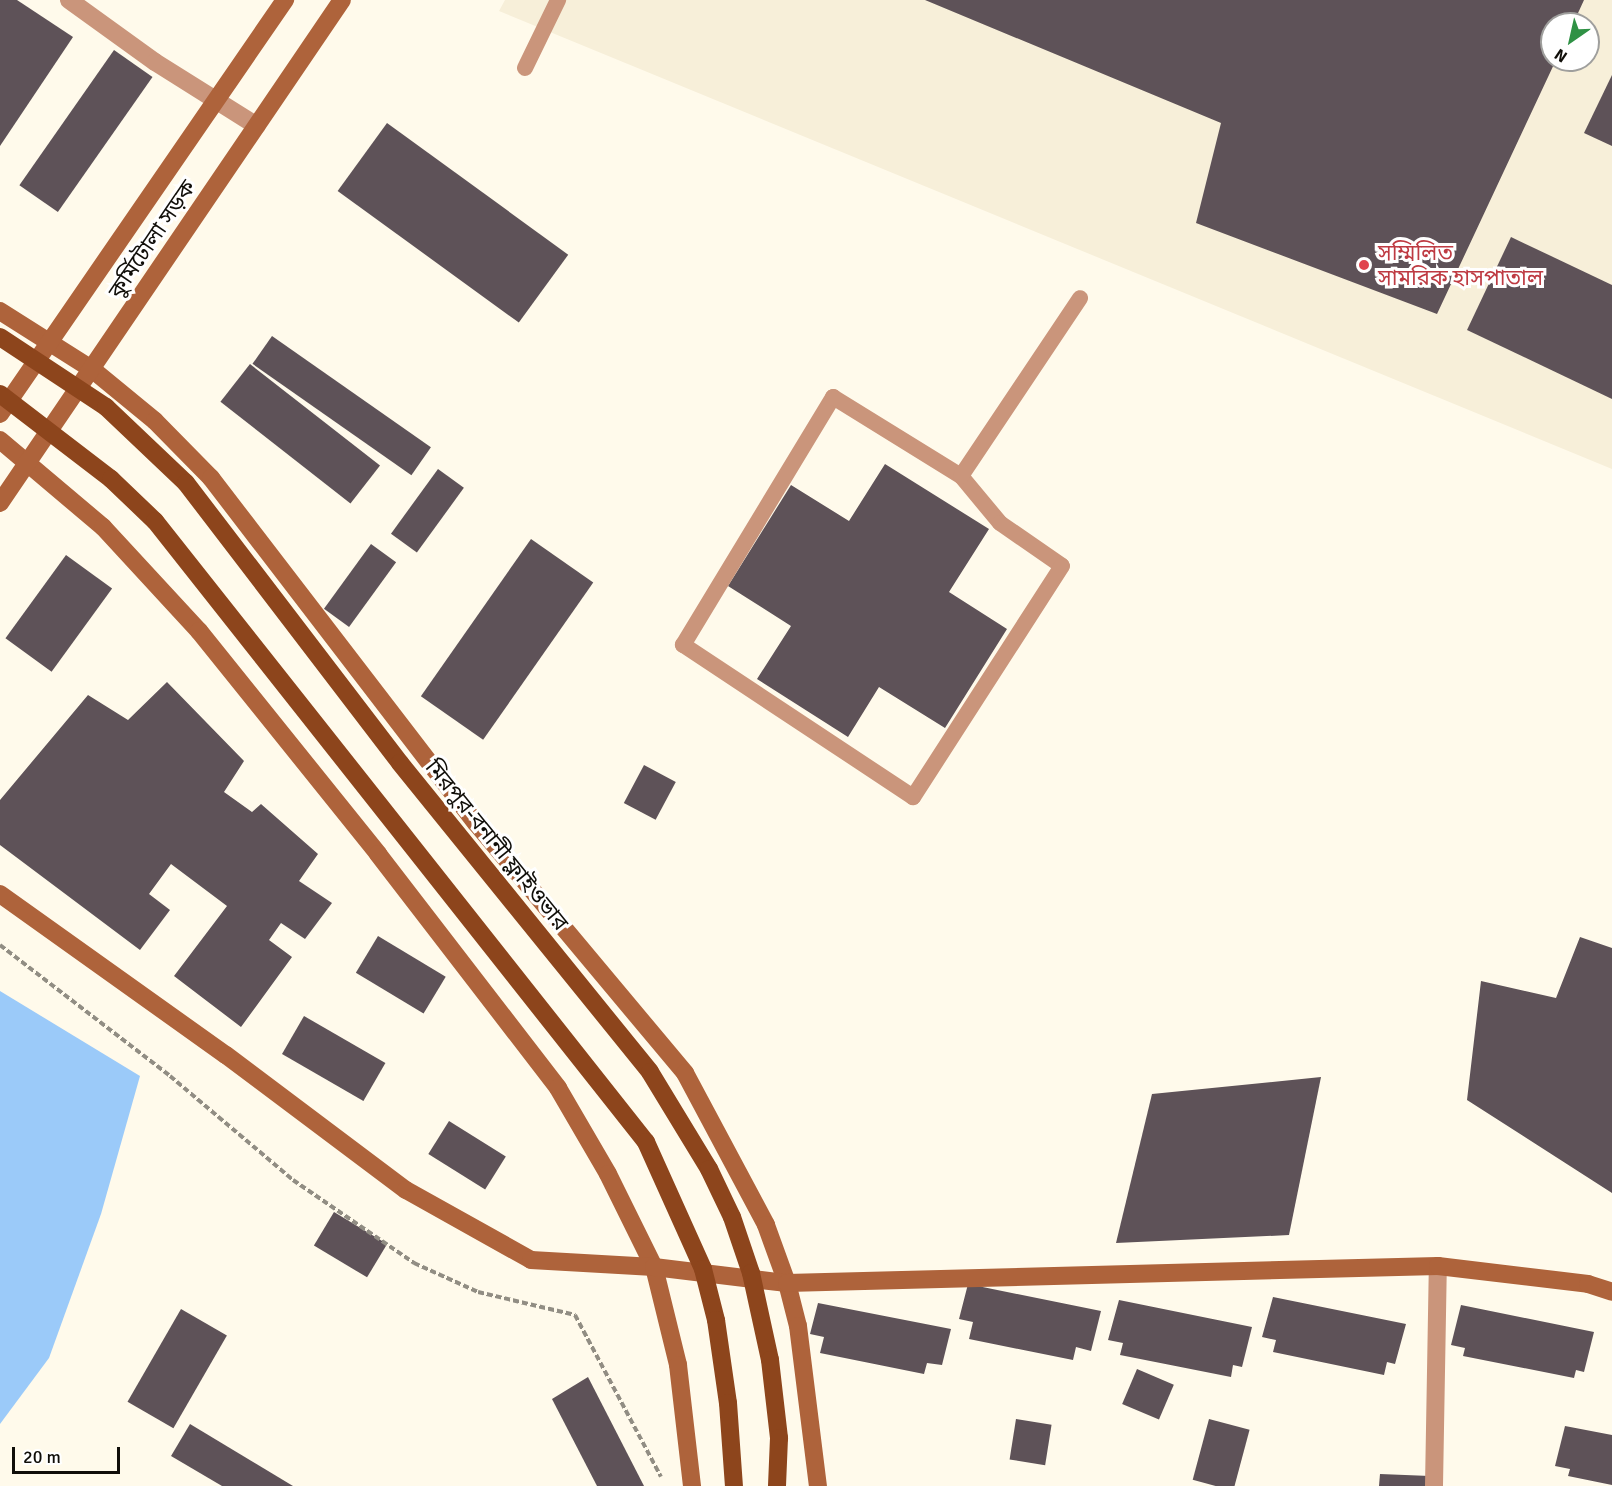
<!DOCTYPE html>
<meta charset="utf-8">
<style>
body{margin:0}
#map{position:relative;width:1612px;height:1486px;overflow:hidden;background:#fffaeb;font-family:Signika,"Noto Sans Bengali",sans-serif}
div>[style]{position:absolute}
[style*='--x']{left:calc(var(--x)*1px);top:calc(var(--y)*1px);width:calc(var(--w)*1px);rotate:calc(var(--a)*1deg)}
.built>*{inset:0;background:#f7efd9}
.water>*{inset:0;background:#9bcaf9}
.building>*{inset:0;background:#5e5258;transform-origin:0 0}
.path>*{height:4px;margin-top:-2px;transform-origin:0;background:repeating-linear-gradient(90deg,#918d83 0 6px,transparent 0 9px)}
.lane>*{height:16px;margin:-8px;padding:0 8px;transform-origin:8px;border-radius:8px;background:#ca957b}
.street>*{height:18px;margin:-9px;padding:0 9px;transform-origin:9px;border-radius:9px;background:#ca957b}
.secondary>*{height:18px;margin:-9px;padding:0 9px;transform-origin:9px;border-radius:9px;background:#ae633b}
.primary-bridge>*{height:18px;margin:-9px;padding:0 9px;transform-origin:9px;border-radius:9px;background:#8d451c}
.dots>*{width:16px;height:16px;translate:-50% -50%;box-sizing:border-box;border:3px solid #fff;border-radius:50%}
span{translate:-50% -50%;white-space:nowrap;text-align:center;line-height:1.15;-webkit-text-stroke:6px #fff;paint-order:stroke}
.street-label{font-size:22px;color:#100e09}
.health-label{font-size:22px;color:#be3a42}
.left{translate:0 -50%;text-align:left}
.north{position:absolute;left:1540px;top:12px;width:60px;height:60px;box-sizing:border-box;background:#fff;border:2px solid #9f9f9d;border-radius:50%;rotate:214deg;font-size:16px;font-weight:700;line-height:24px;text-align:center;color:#100e09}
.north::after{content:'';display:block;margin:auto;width:21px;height:27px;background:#2f9145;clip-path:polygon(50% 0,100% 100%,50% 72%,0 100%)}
.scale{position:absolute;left:12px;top:1447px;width:108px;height:27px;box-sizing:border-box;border:3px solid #100e09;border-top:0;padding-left:8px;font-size:18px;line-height:21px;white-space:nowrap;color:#100e09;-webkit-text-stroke:4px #fff;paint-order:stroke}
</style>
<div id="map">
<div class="built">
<div style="clip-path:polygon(evenodd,505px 0,1612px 0,1612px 469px,499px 11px,505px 0,1552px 24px,1588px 24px,1588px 60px,1552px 60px,1552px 24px)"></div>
</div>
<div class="water">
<div style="clip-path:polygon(0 991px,140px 1076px,101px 1214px,49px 1358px,0 1424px)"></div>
</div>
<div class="building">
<div style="clip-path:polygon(0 0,17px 0,73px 37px,0 146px)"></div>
<div style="clip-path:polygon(925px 0,1584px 0,1573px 24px,1552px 24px,1552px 60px,1556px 60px,1437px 314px,1196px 223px,1221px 123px)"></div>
<div style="left:114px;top:50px;width:47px;height:165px;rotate:35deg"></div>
<div style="clip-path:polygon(1612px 75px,1612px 146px,1584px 133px)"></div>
<div style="left:387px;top:123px;width:224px;height:84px;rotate:36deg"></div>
<div style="clip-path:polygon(1511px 237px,1612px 285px,1612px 399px,1467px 330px)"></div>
<div style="left:272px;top:336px;width:194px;height:34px;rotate:35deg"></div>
<div style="left:250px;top:364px;width:165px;height:48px;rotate:38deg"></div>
<div style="clip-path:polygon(885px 464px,989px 529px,949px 592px,1007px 629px,945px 728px,879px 687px,848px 737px,757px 679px,791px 626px,728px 586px,791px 485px,849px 521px)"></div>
<div style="left:438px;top:469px;width:32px;height:80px;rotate:36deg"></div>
<div style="left:531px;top:539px;width:76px;height:192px;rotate:35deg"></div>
<div style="left:371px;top:544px;width:31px;height:80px;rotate:36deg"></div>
<div style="left:66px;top:555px;width:57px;height:103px;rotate:36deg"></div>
<div style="clip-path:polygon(167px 682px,244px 761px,224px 792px,252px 812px,261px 804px,318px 854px,299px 881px,332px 903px,305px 939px,281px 923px,269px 940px,292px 957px,241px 1027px,174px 976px,227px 906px,171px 864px,149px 894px,170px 910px,140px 950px,0 845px,0 800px,88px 695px,128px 720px)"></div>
<div style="left:644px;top:765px;width:36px;height:43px;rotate:28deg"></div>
<div style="left:378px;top:936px;width:79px;height:43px;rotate:31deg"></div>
<div style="clip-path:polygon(1580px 937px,1612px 948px,1612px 1193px,1467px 1100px,1481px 981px,1556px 998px)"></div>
<div style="left:304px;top:1016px;width:94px;height:44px;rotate:30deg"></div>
<div style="clip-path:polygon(1321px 1077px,1289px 1235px,1116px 1243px,1152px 1094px)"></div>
<div style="left:449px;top:1121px;width:67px;height:39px;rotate:32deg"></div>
<div style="left:334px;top:1212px;width:62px;height:39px;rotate:31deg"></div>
<div style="clip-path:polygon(968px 1284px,1101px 1311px,1091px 1351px,1076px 1347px,1073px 1360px,969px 1339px,973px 1322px,959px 1319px)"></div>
<div style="clip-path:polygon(1273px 1297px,1406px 1324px,1395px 1364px,1387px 1362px,1384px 1375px,1273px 1352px,1276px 1340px,1262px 1337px)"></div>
<div style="clip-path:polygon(1119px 1300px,1252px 1327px,1242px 1367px,1233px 1365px,1231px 1377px,1120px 1355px,1123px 1343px,1108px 1340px)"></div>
<div style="clip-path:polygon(818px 1303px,951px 1329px,942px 1365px,927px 1363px,924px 1374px,820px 1353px,824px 1337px,810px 1334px)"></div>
<div style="clip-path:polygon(1461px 1305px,1594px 1332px,1584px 1372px,1576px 1370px,1574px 1378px,1463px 1356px,1465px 1348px,1451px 1345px)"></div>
<div style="left:181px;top:1309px;width:53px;height:107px;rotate:30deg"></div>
<div style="left:1137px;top:1369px;width:40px;height:38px;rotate:23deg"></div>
<div style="clip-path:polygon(588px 1377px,644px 1486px,597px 1486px,552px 1399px)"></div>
<div style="left:1016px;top:1419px;width:36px;height:41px;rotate:9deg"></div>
<div style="left:1209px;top:1419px;width:42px;height:63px;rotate:15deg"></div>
<div style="clip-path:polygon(190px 1424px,293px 1486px,222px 1486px,171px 1456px)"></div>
<div style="clip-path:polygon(1565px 1426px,1612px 1435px,1612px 1485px,1568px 1476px,1570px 1469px,1555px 1466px)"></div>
<div style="clip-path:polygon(1380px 1474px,1430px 1476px,1429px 1486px,1379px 1486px)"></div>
</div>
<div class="path">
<div style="--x:0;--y:945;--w:215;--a:37.6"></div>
<div style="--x:170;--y:1076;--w:161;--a:40.2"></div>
<div style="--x:293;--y:1180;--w:147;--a:34.4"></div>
<div style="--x:414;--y:1263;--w:70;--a:24.4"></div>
<div style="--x:478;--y:1292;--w:100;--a:13.3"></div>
<div style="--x:575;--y:1315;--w:183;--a:62"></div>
</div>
<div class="lane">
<div style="--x:525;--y:68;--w:76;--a:-64.1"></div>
<div style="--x:961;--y:476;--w:61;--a:50.3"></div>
<div style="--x:1000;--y:523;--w:75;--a:34.7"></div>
<div style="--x:1062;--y:566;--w:275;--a:122.8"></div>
<div style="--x:913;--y:797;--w:276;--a:-146.5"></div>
<div style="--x:683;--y:645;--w:290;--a:-58.8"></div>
<div style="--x:833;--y:397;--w:150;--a:31.7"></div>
<div style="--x:961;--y:476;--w:214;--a:-56.2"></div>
</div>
<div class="street">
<div style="--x:69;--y:0;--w:106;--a:35.8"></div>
<div style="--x:155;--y:62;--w:120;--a:32.1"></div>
<div style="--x:1434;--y:1486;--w:220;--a:-89"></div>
</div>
<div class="secondary">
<div style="--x:0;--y:311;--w:110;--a:32.4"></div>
<div style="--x:93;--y:370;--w:80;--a:39.4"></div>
<div style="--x:155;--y:421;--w:80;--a:45.5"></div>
<div style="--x:211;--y:478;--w:435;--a:52.5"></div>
<div style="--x:476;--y:823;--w:326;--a:50.1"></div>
<div style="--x:685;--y:1073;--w:172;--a:61.9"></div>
<div style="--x:766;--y:1225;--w:62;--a:70.1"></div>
<div style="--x:787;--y:1283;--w:44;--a:75.7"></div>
<div style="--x:798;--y:1326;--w:161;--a:82.9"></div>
<div style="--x:0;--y:414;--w:503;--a:-55.46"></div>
<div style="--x:0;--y:440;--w:135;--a:40.2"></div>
<div style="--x:103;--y:527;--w:142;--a:47.3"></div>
<div style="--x:199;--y:631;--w:286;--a:51.2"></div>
<div style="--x:378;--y:854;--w:295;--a:52.4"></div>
<div style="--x:558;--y:1088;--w:99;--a:59.8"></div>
<div style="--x:608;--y:1174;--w:104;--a:63.7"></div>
<div style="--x:654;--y:1267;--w:101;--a:76.2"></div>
<div style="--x:678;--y:1365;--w:122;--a:83.4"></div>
<div style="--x:0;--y:503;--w:608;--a:-55.79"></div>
<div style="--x:0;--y:894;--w:277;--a:35.5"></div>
<div style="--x:226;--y:1055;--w:225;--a:36.9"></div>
<div style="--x:406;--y:1190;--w:143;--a:29.2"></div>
<div style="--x:531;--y:1260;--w:123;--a:3.3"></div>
<div style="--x:654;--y:1267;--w:134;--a:6.9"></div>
<div style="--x:787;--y:1283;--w:651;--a:-1.5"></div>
<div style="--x:1438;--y:1266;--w:151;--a:6.8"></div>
<div style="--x:1588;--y:1284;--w:25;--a:18"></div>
</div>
<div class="primary-bridge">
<div style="--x:0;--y:337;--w:127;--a:33.4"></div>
<div style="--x:106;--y:407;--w:110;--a:43.5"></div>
<div style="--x:186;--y:483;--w:352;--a:52.6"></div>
<div style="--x:400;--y:763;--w:397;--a:51"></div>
<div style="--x:650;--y:1072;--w:114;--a:58.7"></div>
<div style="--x:709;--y:1169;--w:53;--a:64.4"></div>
<div style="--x:732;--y:1217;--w:59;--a:71.3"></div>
<div style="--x:751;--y:1273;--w:89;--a:77.7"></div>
<div style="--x:770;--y:1360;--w:79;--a:83.4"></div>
<div style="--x:779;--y:1438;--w:48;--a:92.4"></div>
<div style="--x:0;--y:394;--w:140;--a:37.4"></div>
<div style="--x:111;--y:479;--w:61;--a:43.7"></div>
<div style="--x:155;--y:521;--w:792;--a:51.67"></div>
<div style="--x:646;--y:1142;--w:139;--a:65.8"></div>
<div style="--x:703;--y:1269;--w:53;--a:75.7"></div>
<div style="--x:716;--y:1320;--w:84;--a:81.8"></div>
<div style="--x:728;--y:1403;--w:83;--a:85.9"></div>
</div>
<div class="dots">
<div style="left:1364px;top:265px;background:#e0444e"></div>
</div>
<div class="street-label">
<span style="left:152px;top:239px;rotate:-56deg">কুর্মিটোলা সড়ক</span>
<span style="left:497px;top:845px;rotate:51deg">মিরপুর-বনানী ফ্লাইওভার</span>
</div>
<div class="health-label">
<span class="left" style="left:1378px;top:265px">সম্মিলিত<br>সামরিক হাসপাতাল</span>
</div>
<div class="north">N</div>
<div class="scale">20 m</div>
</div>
